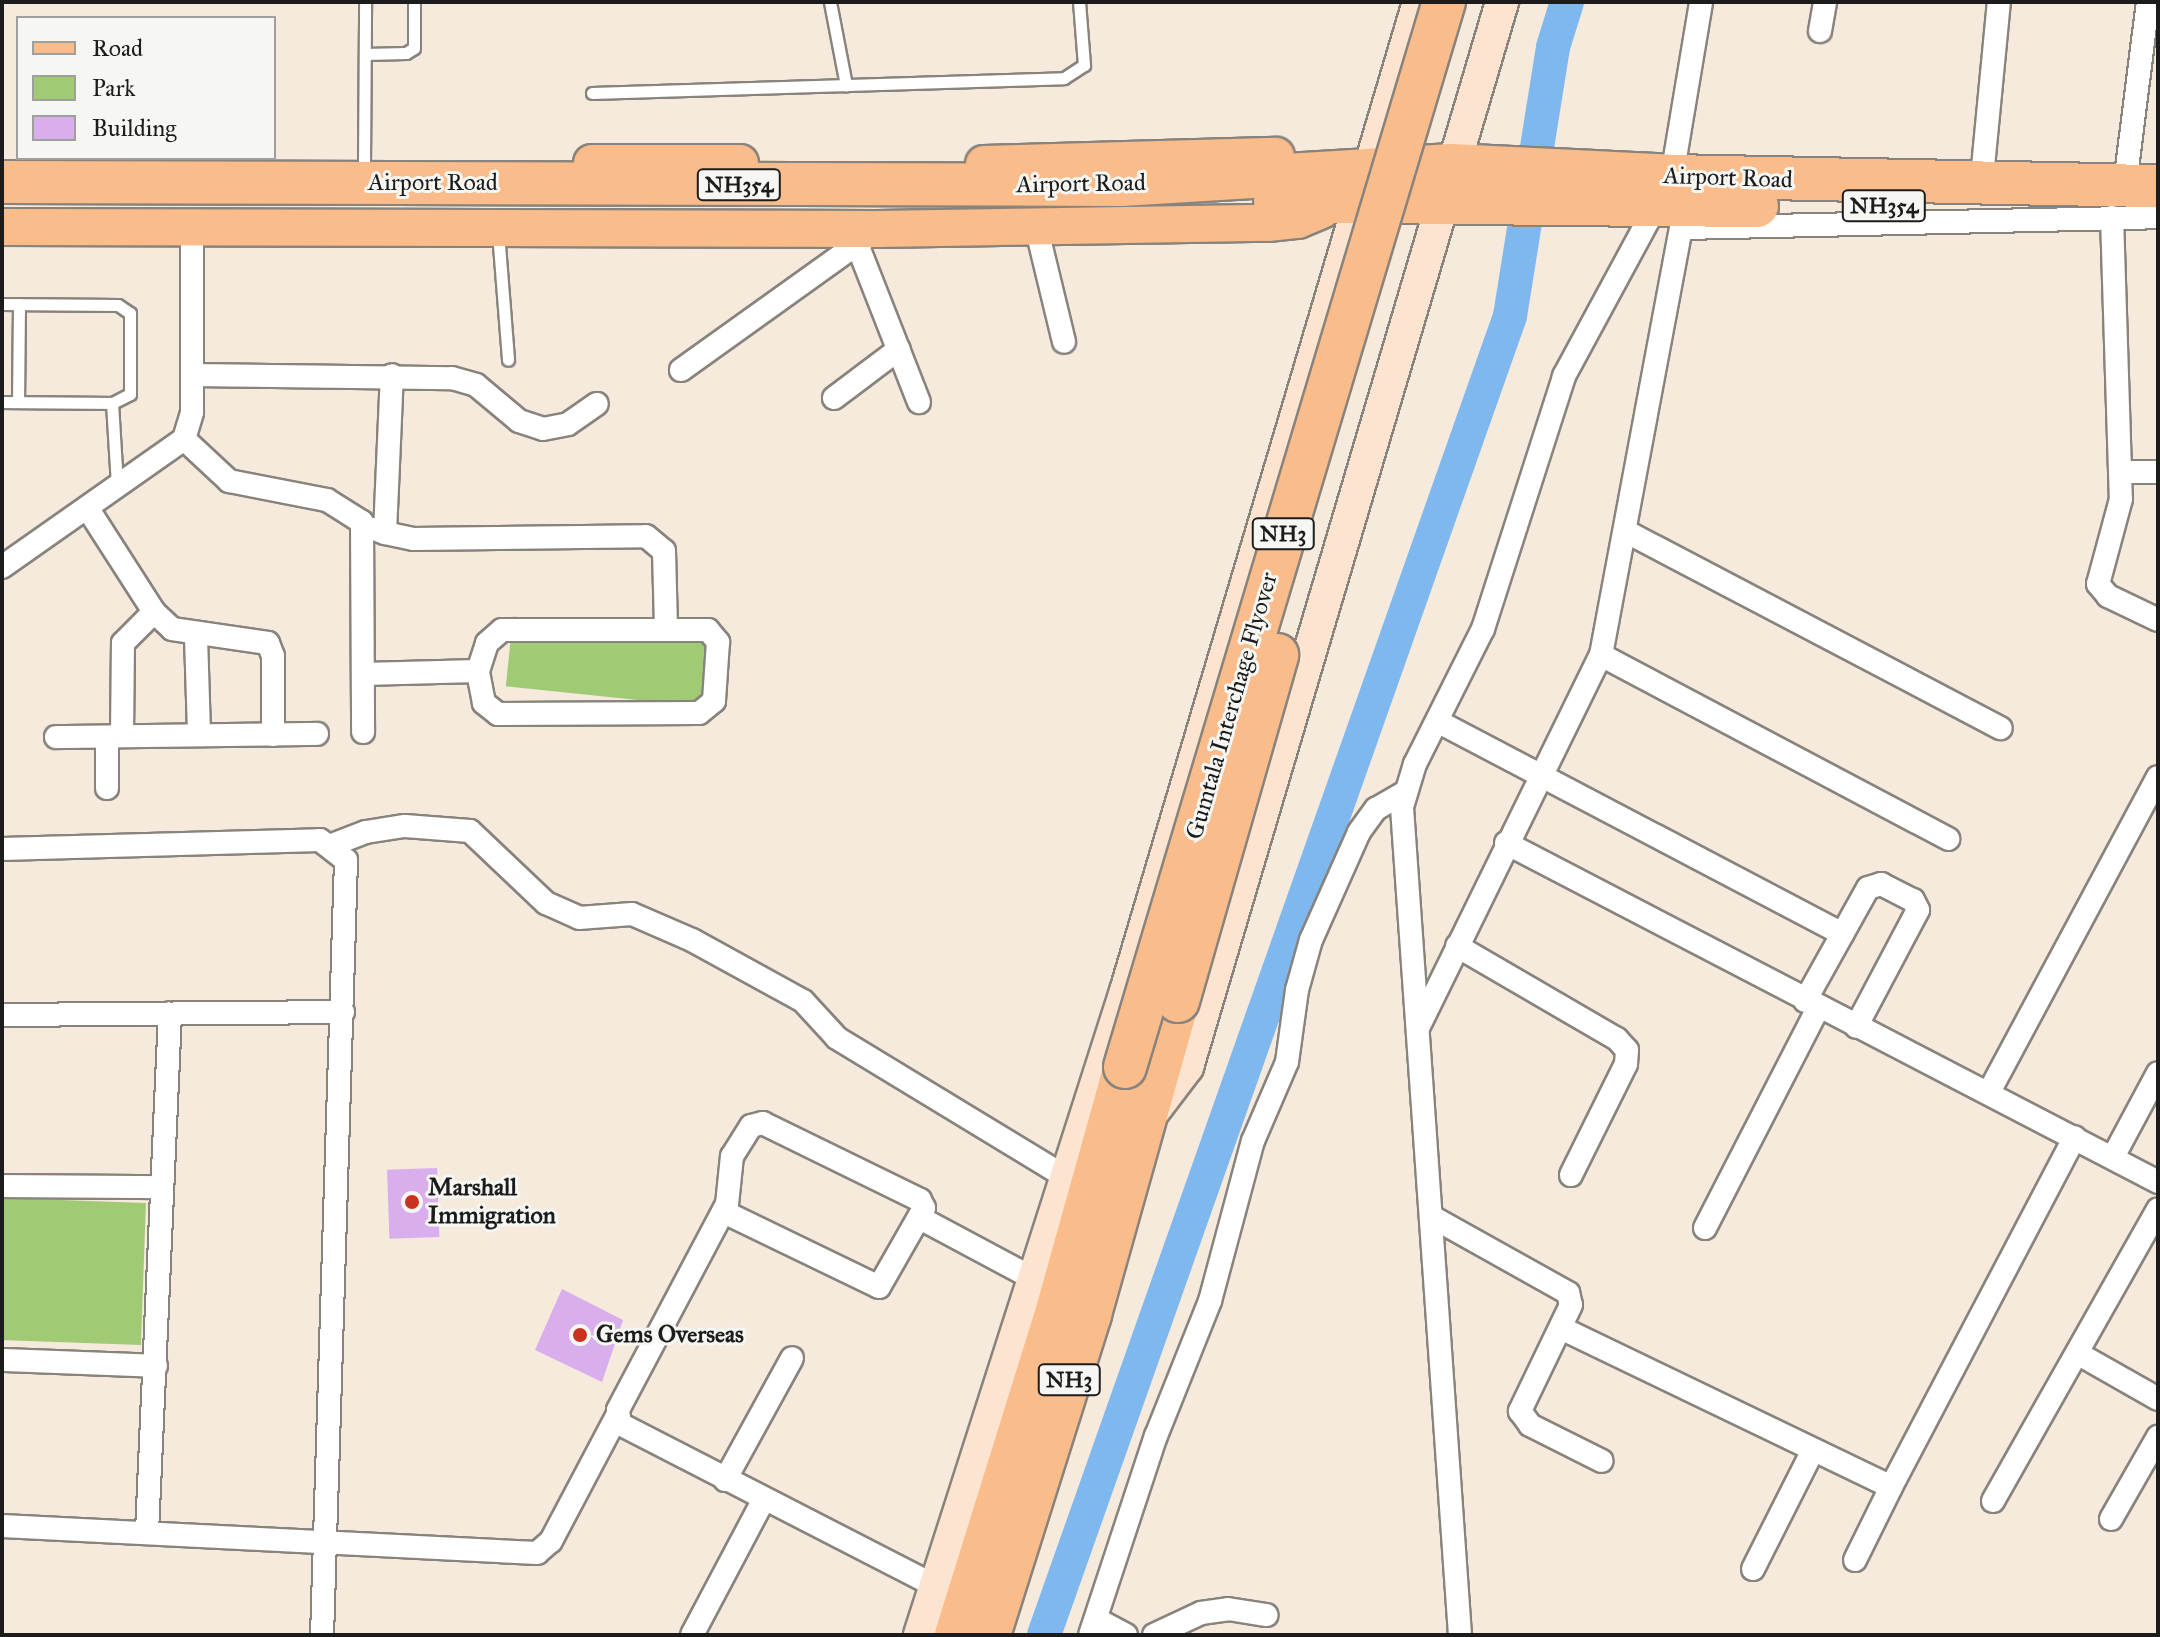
<!DOCTYPE html>
<style>
body{margin:0}
#map{position:relative;width:2160px;height:1637px;overflow:hidden;background:#f5eadc;font-family:"IM FELL Great Primer",serif}
div>[style]{position:absolute}
[style*='--x']{left:calc(var(--x)*1px);top:calc(var(--y)*1px);width:calc(var(--w)*1px);rotate:calc(var(--a)*1deg)}
.green>*{inset:0;background:#a1ca75;transform-origin:0 0}
.river>*{height:34px;margin:-17px;padding:0 17px;transform-origin:17px;border-radius:17px;background:#7eb8ef}
.building>*{inset:0;background:#d8aeed;transform-origin:0 0}
.roads{filter:drop-shadow(2px 0 #88837c) drop-shadow(-2px 0 #88837c) drop-shadow(0 2px #88837c) drop-shadow(0 -2px #88837c)}
.lane>*{height:11px;margin:-5.5px;padding:0 5.5px;transform-origin:5.5px;border-radius:5.5px;background:#fff}
.street>*{height:22px;margin:-11px;padding:0 11px;transform-origin:11px;border-radius:11px;background:#fff}
.secondary>*{height:32px;margin:-16px;padding:0 16px;transform-origin:16px;border-radius:16px;background:#fde4d0}
.primary>*{height:36px;margin:-18px;padding:0 18px;transform-origin:18px;border-radius:18px;background:#f9bc8a}
.highway>*{height:42px;margin:-21px;padding:0 21px;transform-origin:21px;border-radius:21px;background:#f9bc8a}
.bridges{filter:drop-shadow(2px 0 #88837c) drop-shadow(-2px 0 #88837c) drop-shadow(0 2px #88837c) drop-shadow(0 -2px #88837c)}
.highway-bridge>*{height:42px;margin:-21px;padding:0 21px;transform-origin:21px;border-radius:21px;background:#f9bc8a}
.dots>*{width:22px;height:22px;translate:-50% -50%;box-sizing:border-box;border:4px solid #f6f6f2;border-radius:50%}
span{translate:-50% -50%;white-space:nowrap;text-align:center;line-height:1.15;-webkit-text-stroke:6px #f6f6f2;paint-order:stroke}
.shield-label span{padding:2px 6px;background:#f6f6f2;border:2px solid;border-radius:6px;-webkit-text-stroke-width:0}
.shield-label{font-size:22px;color:#1c1c1c;font-weight:700}
.street-label{font-size:24px;color:#1c1c1c}
.poi-label{font-size:24px;color:#1c1c1c;font-weight:700}
.left{translate:0 -50%;text-align:left}
.frame{position:absolute;inset:0;border:4px solid #1c1c1c;pointer-events:none}
.legend{position:absolute;left:16px;top:16px;width:260px;height:144px;box-sizing:border-box;background:#f6f6f2;border:2px solid #9f9f9c;margin:0;padding:10px 14px;list-style:none;font-size:24px;color:#1c1c1c}
.legend li{display:flex;align-items:center;gap:16px;height:40px}
.legend b{width:40px;border:2px solid #9f9f9c}
</style>
<div id="map">
<div class="green">
<div style="left:717px;top:638px;width:70px;height:205px;rotate:96deg"></div>
<div style="left:2px;top:1198px;width:144px;height:142px;rotate:2deg"></div>
</div>
<div class="river">
<div style="--x:1044;--y:1635;--w:1399;--a:-70.54"></div>
<div style="--x:1510;--y:316;--w:272;--a:-80.9"></div>
<div style="--x:1553;--y:47;--w:47;--a:-72.7"></div>
</div>
<div class="building">
<div style="left:437px;top:1168px;width:69px;height:50px;rotate:88deg"></div>
<div style="clip-path:polygon(562px 1289px,623px 1320px,602px 1382px,535px 1350px)"></div>
</div>
<div class="roads">
<div class="lane">
<div style="--x:830;--y:2;--w:85;--a:79.1"></div>
<div style="--x:365;--y:54;--w:41;--a:-1.4"></div>
<div style="--x:406;--y:53;--w:9;--a:-32"></div>
<div style="--x:414;--y:48;--w:46;--a:-90"></div>
<div style="--x:592;--y:93;--w:472;--a:-1.8"></div>
<div style="--x:1064;--y:78;--w:24;--a:-33"></div>
<div style="--x:1084;--y:65;--w:63;--a:-94.5"></div>
<div style="--x:364;--y:163;--w:161;--a:-89.6"></div>
<div style="--x:498;--y:232;--w:128;--a:85.5"></div>
<div style="--x:2;--y:304;--w:116;--a:0.5"></div>
<div style="--x:118;--y:305;--w:14;--a:34"></div>
<div style="--x:130;--y:313;--w:81;--a:90"></div>
<div style="--x:130;--y:394;--w:20;--a:153"></div>
<div style="--x:112;--y:403;--w:82;--a:86.5"></div>
<div style="--x:2;--y:402;--w:110;--a:0.5"></div>
<div style="--x:18;--y:402;--w:98;--a:-89.4"></div>
</div>
<div class="street">
<div style="--x:1820;--y:31;--w:29;--a:-80"></div>
<div style="--x:1983;--y:167;--w:166;--a:-84.5"></div>
<div style="--x:2127;--y:168;--w:167;--a:-82.8"></div>
<div style="--x:2112;--y:217;--w:282;--a:88.2"></div>
<div style="--x:2121;--y:499;--w:88;--a:105.1"></div>
<div style="--x:2098;--y:584;--w:16;--a:50"></div>
<div style="--x:2108;--y:596;--w:55;--a:25.6"></div>
<div style="--x:1036;--y:226;--w:119;--a:76.4"></div>
<div style="--x:1683;--y:228;--w:475;--a:-1.3"></div>
<div style="--x:857;--y:244;--w:170;--a:68.6"></div>
<div style="--x:681;--y:370;--w:239;--a:-35.6"></div>
<div style="--x:192;--y:375;--w:260;--a:0.7"></div>
<div style="--x:452;--y:378;--w:25;--a:16"></div>
<div style="--x:476;--y:385;--w:56;--a:39.9"></div>
<div style="--x:519;--y:421;--w:25;--a:18"></div>
<div style="--x:543;--y:429;--w:25;--a:-11"></div>
<div style="--x:568;--y:424;--w:35;--a:-35"></div>
<div style="--x:834;--y:398;--w:81;--a:-37"></div>
<div style="--x:184;--y:439;--w:62;--a:43"></div>
<div style="--x:229;--y:481;--w:100;--a:11"></div>
<div style="--x:327;--y:500;--w:41;--a:32.2"></div>
<div style="--x:362;--y:522;--w:210;--a:89.7"></div>
<div style="--x:2121;--y:472;--w:37;--a:0"></div>
<div style="--x:88;--y:509;--w:122;--a:57.3"></div>
<div style="--x:154;--y:612;--w:25;--a:43"></div>
<div style="--x:172;--y:629;--w:97;--a:8.3"></div>
<div style="--x:268;--y:643;--w:14;--a:69"></div>
<div style="--x:273;--y:656;--w:79;--a:90"></div>
<div style="--x:374;--y:529;--w:12;--a:20"></div>
<div style="--x:385;--y:533;--w:158;--a:-87.5"></div>
<div style="--x:1627;--y:532;--w:422;--a:27.7"></div>
<div style="--x:385;--y:533;--w:29;--a:12"></div>
<div style="--x:413;--y:539;--w:233;--a:-0.7"></div>
<div style="--x:646;--y:536;--w:23;--a:40"></div>
<div style="--x:664;--y:551;--w:78;--a:88.5"></div>
<div style="--x:2;--y:567;--w:223;--a:-35.1"></div>
<div style="--x:184;--y:439;--w:28;--a:-73"></div>
<div style="--x:192;--y:412;--w:185;--a:-90"></div>
<div style="--x:196;--y:637;--w:98;--a:88.2"></div>
<div style="--x:1601;--y:655;--w:393;--a:27.9"></div>
<div style="--x:363;--y:674;--w:115;--a:-1.5"></div>
<div style="--x:478;--y:671;--w:29;--a:-72"></div>
<div style="--x:487;--y:643;--w:20;--a:-41"></div>
<div style="--x:502;--y:630;--w:206;--a:0"></div>
<div style="--x:708;--y:630;--w:16;--a:50"></div>
<div style="--x:718;--y:642;--w:59;--a:93.9"></div>
<div style="--x:714;--y:701;--w:19;--a:141"></div>
<div style="--x:699;--y:713;--w:201;--a:179.7"></div>
<div style="--x:498;--y:714;--w:18;--a:-142"></div>
<div style="--x:484;--y:703;--w:33;--a:-101"></div>
<div style="--x:1437;--y:721;--w:458;--a:27.7"></div>
<div style="--x:122;--y:736;--w:93;--a:-89.4"></div>
<div style="--x:123;--y:643;--w:44;--a:-45"></div>
<div style="--x:56;--y:737;--w:261;--a:-0.7"></div>
<div style="--x:107;--y:788;--w:51;--a:-90"></div>
<div style="--x:1506;--y:843;--w:735;--a:27.47"></div>
<div style="--x:332;--y:845;--w:36;--a:-21"></div>
<div style="--x:366;--y:832;--w:39;--a:-9"></div>
<div style="--x:405;--y:826;--w:65;--a:4.4"></div>
<div style="--x:470;--y:831;--w:105;--a:43.5"></div>
<div style="--x:546;--y:903;--w:36;--a:24"></div>
<div style="--x:579;--y:918;--w:53;--a:-4.3"></div>
<div style="--x:632;--y:914;--w:65;--a:23.4"></div>
<div style="--x:692;--y:940;--w:127;--a:28.8"></div>
<div style="--x:803;--y:1001;--w:50;--a:47.4"></div>
<div style="--x:837;--y:1038;--w:269;--a:31.3"></div>
<div style="--x:2;--y:849;--w:318;--a:-1.6"></div>
<div style="--x:320;--y:840;--w:33;--a:38"></div>
<div style="--x:346;--y:860;--w:775;--a:91.77"></div>
<div style="--x:1457;--y:946;--w:185;--a:30.2"></div>
<div style="--x:1617;--y:1039;--w:15;--a:48"></div>
<div style="--x:1627;--y:1050;--w:14;--a:94"></div>
<div style="--x:1626;--y:1064;--w:124;--a:116.4"></div>
<div style="--x:1805;--y:1001;--w:129;--a:-60.9"></div>
<div style="--x:1868;--y:888;--w:14;--a:-17"></div>
<div style="--x:1881;--y:884;--w:36;--a:27"></div>
<div style="--x:1913;--y:900;--w:11;--a:63"></div>
<div style="--x:1918;--y:910;--w:132;--a:117.9"></div>
<div style="--x:2;--y:1015;--w:341;--a:-0.5"></div>
<div style="--x:1419;--y:1026;--w:413;--a:-63.9"></div>
<div style="--x:1601;--y:655;--w:456;--a:-79.4"></div>
<div style="--x:1989;--y:1092;--w:357;--a:-61.8"></div>
<div style="--x:2113;--y:1157;--w:95;--a:-61.8"></div>
<div style="--x:2;--y:1186;--w:160;--a:0.4"></div>
<div style="--x:724;--y:1212;--w:172;--a:25.8"></div>
<div style="--x:879;--y:1287;--w:91;--a:-60.3"></div>
<div style="--x:924;--y:1208;--w:9;--a:-117"></div>
<div style="--x:920;--y:1200;--w:175;--a:-153.9"></div>
<div style="--x:763;--y:1123;--w:12;--a:166"></div>
<div style="--x:751;--y:1126;--w:36;--a:122"></div>
<div style="--x:732;--y:1156;--w:48;--a:95.9"></div>
<div style="--x:727;--y:1204;--w:233;--a:117.9"></div>
<div style="--x:618;--y:1410;--w:14;--a:82"></div>
<div style="--x:620;--y:1424;--w:354;--a:27.2"></div>
<div style="--x:920;--y:1218;--w:132;--a:28.1"></div>
<div style="--x:1434;--y:1218;--w:154;--a:29.2"></div>
<div style="--x:1568;--y:1293;--w:12;--a:76"></div>
<div style="--x:1571;--y:1305;--w:118;--a:115.7"></div>
<div style="--x:1520;--y:1411;--w:17;--a:54"></div>
<div style="--x:1530;--y:1425;--w:80;--a:26.6"></div>
<div style="--x:1705;--y:1228;--w:247;--a:-62.8"></div>
<div style="--x:1561;--y:1328;--w:366;--a:25.7"></div>
<div style="--x:1891;--y:1487;--w:395;--a:-62.3"></div>
<div style="--x:2077;--y:1353;--w:93;--a:29.6"></div>
<div style="--x:2;--y:1360;--w:154;--a:2.2"></div>
<div style="--x:725;--y:1480;--w:139;--a:-61.2"></div>
<div style="--x:1993;--y:1501;--w:335;--a:-60.5"></div>
<div style="--x:2111;--y:1519;--w:95;--a:-60.2"></div>
<div style="--x:2;--y:1526;--w:536;--a:2.89"></div>
<div style="--x:537;--y:1553;--w:18;--a:-41"></div>
<div style="--x:551;--y:1541;--w:141;--a:-62.2"></div>
<div style="--x:147;--y:1532;--w:519;--a:-87.46"></div>
<div style="--x:1855;--y:1560;--w:81;--a:-63.7"></div>
<div style="--x:1753;--y:1569;--w:133;--a:-63.2"></div>
<div style="--x:1096;--y:1619;--w:34;--a:28"></div>
<div style="--x:692;--y:1635;--w:154;--a:-62.1"></div>
<div style="--x:1090;--y:1635;--w:210;--a:-71.7"></div>
<div style="--x:1156;--y:1436;--w:145;--a:-68.2"></div>
<div style="--x:1210;--y:1301;--w:166;--a:-75"></div>
<div style="--x:1253;--y:1141;--w:86;--a:-66.7"></div>
<div style="--x:1287;--y:1062;--w:73;--a:-82.1"></div>
<div style="--x:1297;--y:990;--w:52;--a:-74.4"></div>
<div style="--x:1311;--y:940;--w:118;--a:-66"></div>
<div style="--x:1359;--y:832;--w:29;--a:-54"></div>
<div style="--x:1376;--y:809;--w:34;--a:-30"></div>
<div style="--x:1154;--y:1635;--w:52;--a:-25.1"></div>
<div style="--x:1201;--y:1613;--w:27;--a:-8"></div>
<div style="--x:1228;--y:1609;--w:39;--a:9"></div>
<div style="--x:1460;--y:1635;--w:830;--a:-94.01"></div>
<div style="--x:1402;--y:807;--w:45;--a:-73.2"></div>
<div style="--x:1415;--y:764;--w:151;--a:-63.3"></div>
<div style="--x:1483;--y:629;--w:266;--a:-72.2"></div>
<div style="--x:1564;--y:376;--w:227;--a:-61.6"></div>
<div style="--x:1672;--y:176;--w:176;--a:-80.5"></div>
</div>
<div class="secondary">
<div style="--x:1152;--y:1113;--w:58;--a:-52.7"></div>
<div style="--x:1187;--y:1067;--w:1111;--a:-73.52"></div>
<div style="--x:920;--y:1635;--w:679;--a:-72.26"></div>
<div style="--x:1127;--y:988;--w:1028;--a:-73.5"></div>
</div>
<div class="primary">
<div style="--x:592;--y:163;--w:148;--a:0"></div>
<div style="--x:984;--y:164;--w:292;--a:-1.6"></div>
<div style="--x:2;--y:227;--w:875;--a:0.13"></div>
<div style="--x:877;--y:229;--w:391;--a:-0.9"></div>
<div style="--x:1268;--y:223;--w:30;--a:-6"></div>
<div style="--x:1298;--y:220;--w:26;--a:-23"></div>
</div>
<div class="highway">
<div style="--x:2;--y:182;--w:1120;--a:0.15"></div>
<div style="--x:1122;--y:185;--w:330;--a:-3.5"></div>
<div style="--x:1451;--y:165;--w:221;--a:2.8"></div>
<div style="--x:1672;--y:176;--w:486;--a:1.2"></div>
<div style="--x:1275;--y:201;--w:482;--a:0.6"></div>
<div style="--x:956;--y:1635;--w:343;--a:-72.7"></div>
<div style="--x:1058;--y:1307;--w:249;--a:-74.4"></div>
<div style="--x:989;--y:1635;--w:337;--a:-72.5"></div>
<div style="--x:1090;--y:1314;--w:325;--a:-74.3"></div>
</div>
</div>
<div class="bridges">
<div class="highway-bridge">
<div style="--x:1178;--y:1001;--w:360;--a:-74"></div>
<div style="--x:1125;--y:1067;--w:1112;--a:-73.33"></div>
</div>
</div>
<div class="dots">
<div style="left:412px;top:1202px;background:#c8321e"></div>
<div style="left:580px;top:1335px;background:#c8321e"></div>
</div>
<div class="shield-label">
<span style="left:739px;top:185px">NH354</span>
<span style="left:1884px;top:206px">NH354</span>
<span style="left:1283px;top:534px">NH3</span>
<span style="left:1069px;top:1380px">NH3</span>
</div>
<div class="street-label">
<span style="left:1728px;top:178px;rotate:2deg">Airport Road</span>
<span style="left:433px;top:183px">Airport Road</span>
<span style="left:1081px;top:184px;rotate:-1deg">Airport Road</span>
<span style="left:1232px;top:706px;rotate:-74deg">Gumtala Interchage Flyover</span>
</div>
<div class="poi-label">
<span class="left" style="left:428px;top:1202px">Marshall<br>Immigration</span>
<span class="left" style="left:596px;top:1335px">Gems Overseas</span>
</div>
<div class="frame"></div>
<ul class="legend">
<li><b style="height:10px;background:#f9bc8a"></b>Road</li>
<li><b style="height:22px;background:#a1ca75"></b>Park</li>
<li><b style="height:22px;background:#d8aeed"></b>Building</li>
</ul>
</div>
